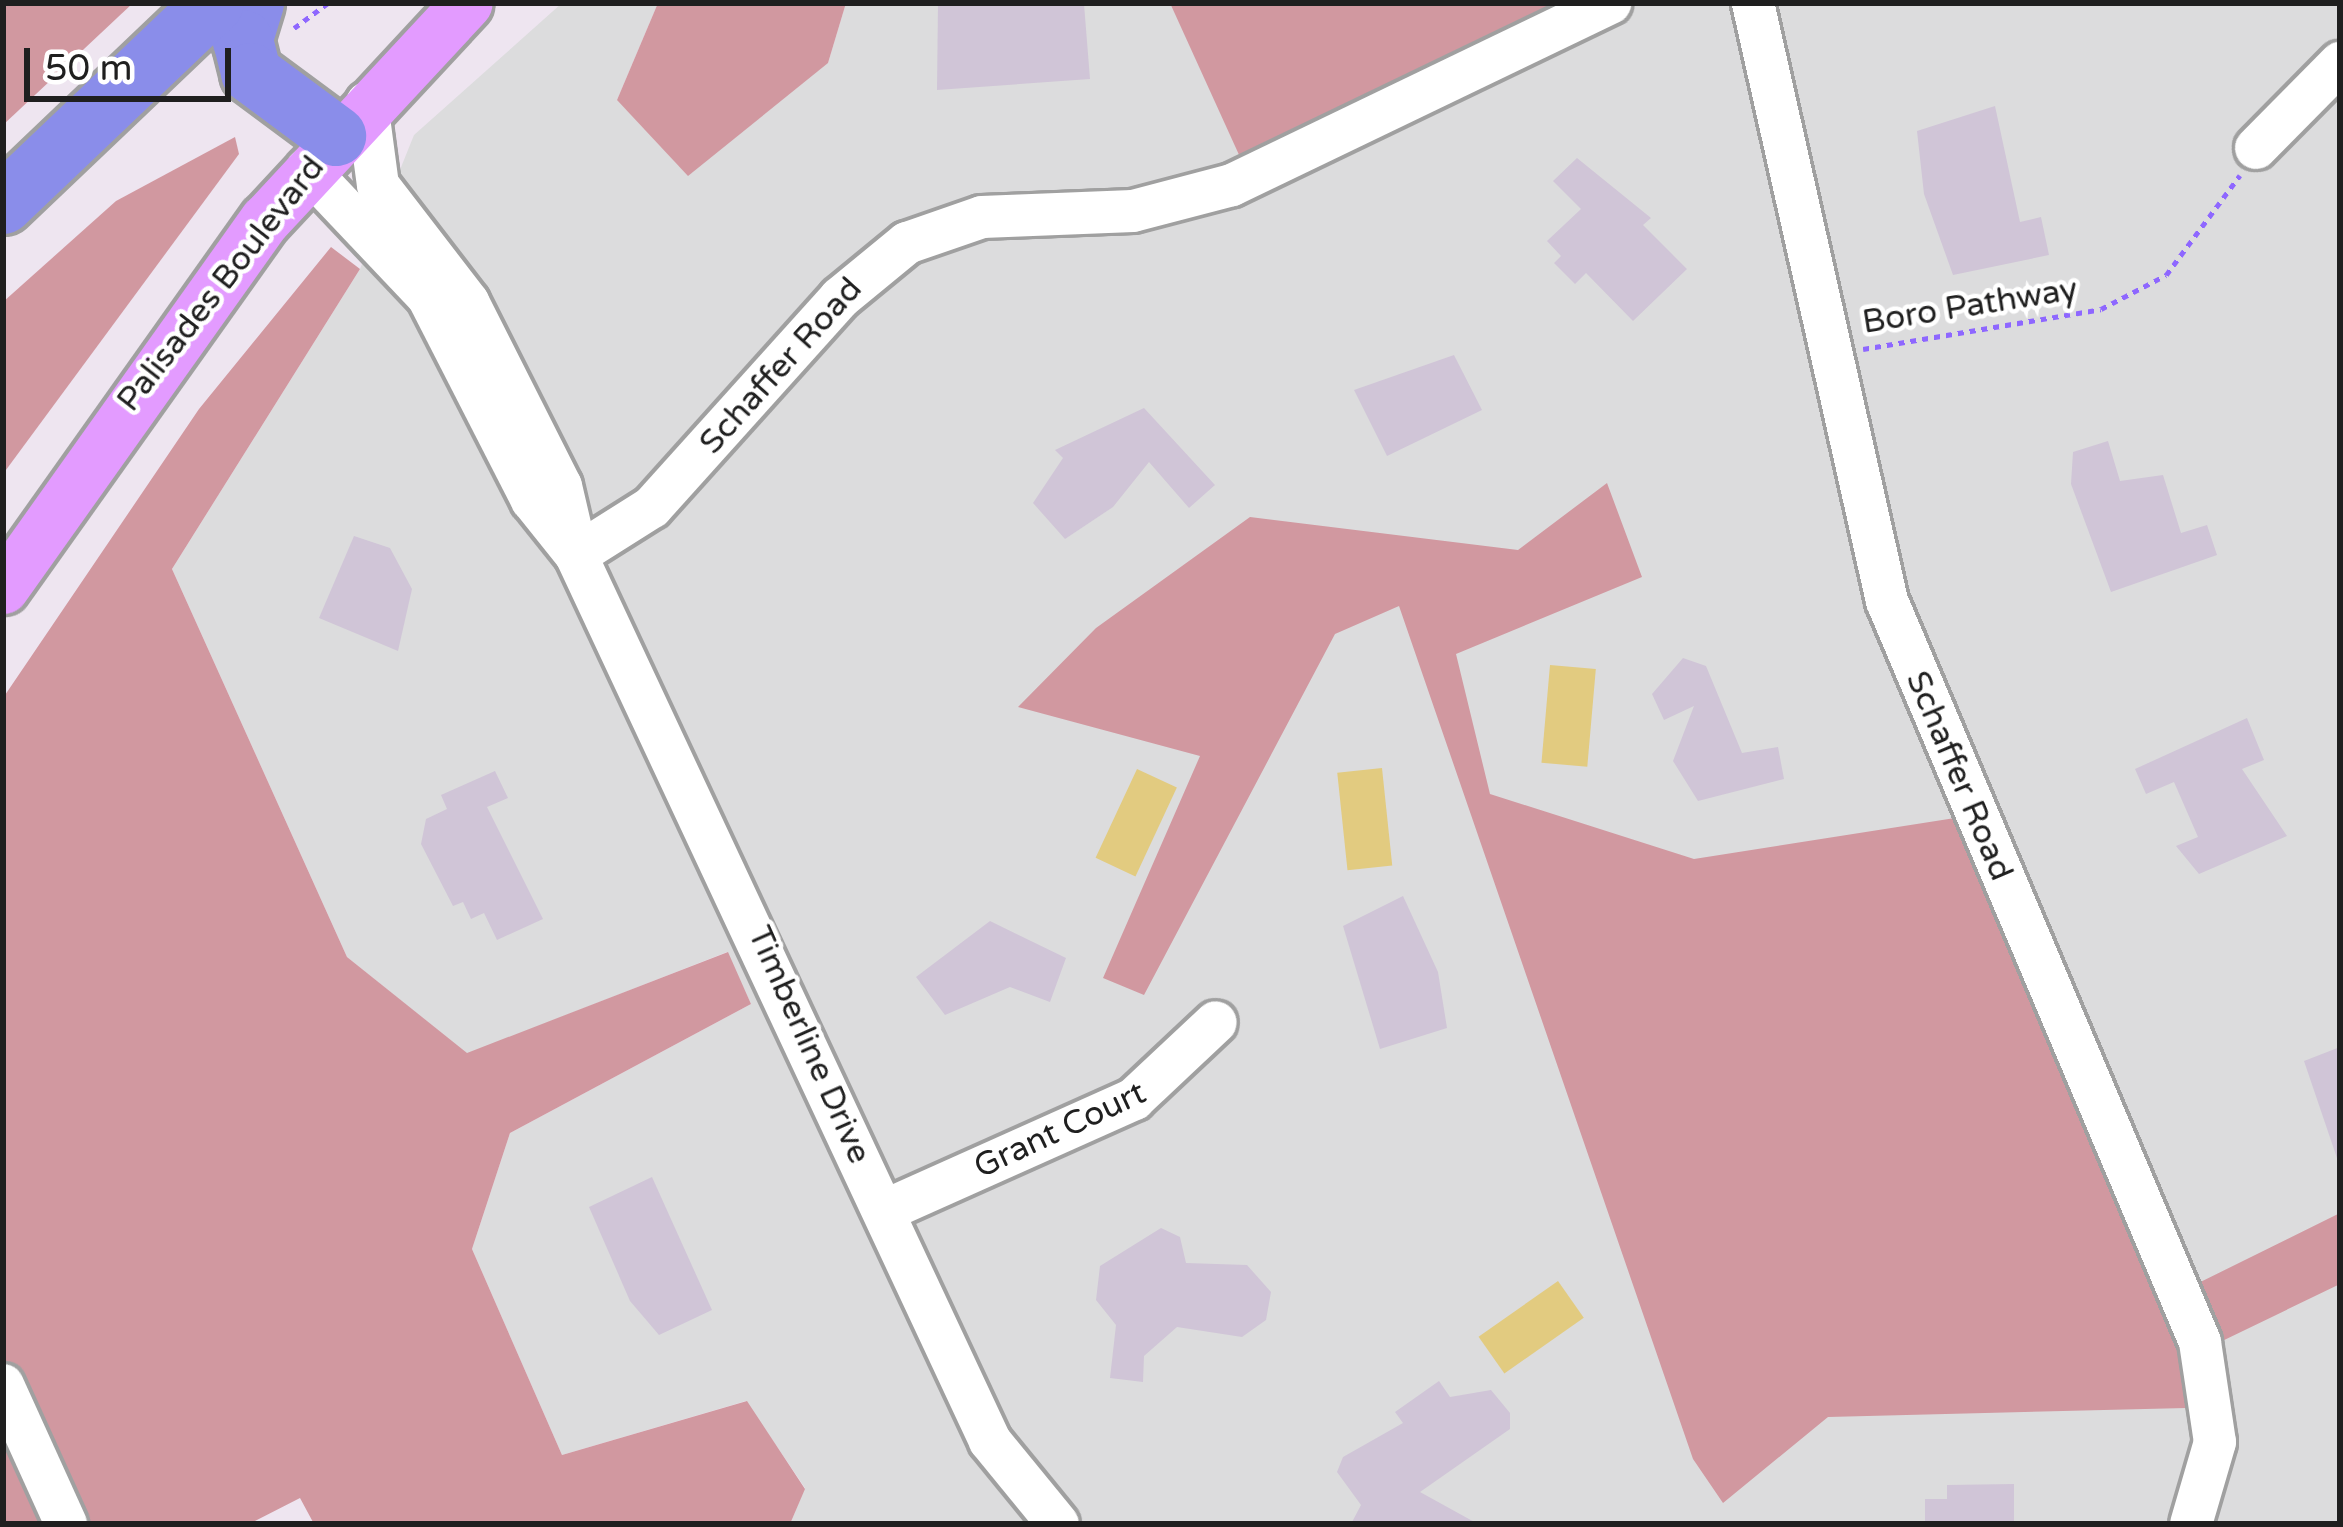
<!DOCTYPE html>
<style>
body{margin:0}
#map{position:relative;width:2343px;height:1527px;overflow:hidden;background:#eee5f0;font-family:"Varela Round",sans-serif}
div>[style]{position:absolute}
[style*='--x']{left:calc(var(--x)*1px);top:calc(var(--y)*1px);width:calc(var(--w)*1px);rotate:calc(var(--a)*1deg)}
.residential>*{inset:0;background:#dcdcdd}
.forest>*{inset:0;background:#d198a0}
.pitch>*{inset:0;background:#e2cb80;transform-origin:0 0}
.building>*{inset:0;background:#d0c5d7}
.path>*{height:4.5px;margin-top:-2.25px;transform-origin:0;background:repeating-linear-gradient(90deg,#8e67ff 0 6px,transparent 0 12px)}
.roads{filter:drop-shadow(3px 0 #a0a0a0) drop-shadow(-3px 0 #a0a0a0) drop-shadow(0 3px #a0a0a0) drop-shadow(0 -3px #a0a0a0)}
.minor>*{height:42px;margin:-21px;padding:0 21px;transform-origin:21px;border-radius:21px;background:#fff}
.major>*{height:51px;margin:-25.5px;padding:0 25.5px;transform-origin:25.5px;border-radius:25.5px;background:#e39bff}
.highway>*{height:60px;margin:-30px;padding:0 30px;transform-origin:30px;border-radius:30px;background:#8a8dea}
span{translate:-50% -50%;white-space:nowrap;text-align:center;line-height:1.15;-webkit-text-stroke:9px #fff;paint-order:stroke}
.street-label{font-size:33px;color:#1f1f1f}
.frame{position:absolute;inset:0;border:6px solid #1f1f1f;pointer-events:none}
.scale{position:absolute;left:24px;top:48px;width:207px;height:54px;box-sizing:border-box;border:6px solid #1f1f1f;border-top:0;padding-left:15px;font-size:36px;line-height:42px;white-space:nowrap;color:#1f1f1f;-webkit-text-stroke:9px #fff;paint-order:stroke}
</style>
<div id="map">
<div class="residential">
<div style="clip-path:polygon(562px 3px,658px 3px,617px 100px,828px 63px,846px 3px,2340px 3px,2340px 1524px,790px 1524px,805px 1488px,746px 1401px,562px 1455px,472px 1249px,510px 1133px,751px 1004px,727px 952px,467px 1054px,347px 957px,172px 569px,360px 269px,414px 135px)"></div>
</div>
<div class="forest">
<div style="clip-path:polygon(3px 3px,133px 3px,3px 125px)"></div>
<div style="clip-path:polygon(658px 3px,846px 3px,828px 63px,688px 176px,617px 100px)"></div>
<div style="clip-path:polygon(1170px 3px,1578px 3px,1245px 168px)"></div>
<div style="clip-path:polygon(235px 137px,239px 154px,3px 474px,3px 302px,116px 201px)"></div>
<div style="clip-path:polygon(331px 247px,360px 269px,172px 569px,347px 957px,467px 1053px,728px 952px,751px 1004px,510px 1133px,472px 1249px,562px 1455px,747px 1401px,805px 1489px,790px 1524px,314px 1524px,300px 1498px,249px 1524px,3px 1524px,3px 698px,199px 409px)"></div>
<div style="clip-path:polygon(1607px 483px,1642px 577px,1456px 654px,1490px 794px,1694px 859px,1955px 818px,2160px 1302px,2340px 1213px,2340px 1284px,2189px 1357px,2186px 1408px,1828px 1417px,1723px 1503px,1693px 1459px,1399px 606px,1335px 634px,1144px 995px,1103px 978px,1200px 756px,1018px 707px,1096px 628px,1250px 517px,1518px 550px)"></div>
</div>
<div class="pitch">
<div style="left:1550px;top:665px;width:46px;height:98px;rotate:5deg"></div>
<div style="left:1382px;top:768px;width:98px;height:45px;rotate:84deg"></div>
<div style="left:1137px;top:769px;width:44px;height:98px;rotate:25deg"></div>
<div style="left:1558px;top:1281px;width:45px;height:97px;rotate:55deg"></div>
</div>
<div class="building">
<div style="clip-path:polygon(938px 3px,1084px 4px,1090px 79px,937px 90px)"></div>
<div style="clip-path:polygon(1995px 106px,2020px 222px,2041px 217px,2049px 255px,1953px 275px,1924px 194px,1917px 131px)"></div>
<div style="clip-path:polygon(1577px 158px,1651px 218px,1643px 225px,1687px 269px,1633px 321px,1586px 273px,1575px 284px,1554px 263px,1561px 256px,1547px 241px,1581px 209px,1553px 181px)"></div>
<div style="clip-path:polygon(1454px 355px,1482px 410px,1387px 456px,1354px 390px)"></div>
<div style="clip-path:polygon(1144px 408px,1215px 485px,1189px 508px,1149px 462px,1113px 507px,1065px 539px,1033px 503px,1063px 458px,1055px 450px)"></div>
<div style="clip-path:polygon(2108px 441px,2120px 481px,2163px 475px,2181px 533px,2207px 525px,2217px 555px,2111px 592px,2071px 484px,2073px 452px)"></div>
<div style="clip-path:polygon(354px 536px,390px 548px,412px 589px,398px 651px,319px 618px)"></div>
<div style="clip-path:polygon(1683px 658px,1706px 666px,1742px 753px,1778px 747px,1784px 779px,1698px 801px,1673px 761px,1694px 706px,1664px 720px,1652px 694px)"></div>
<div style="clip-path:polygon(2247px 718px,2264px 760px,2242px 769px,2287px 836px,2199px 874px,2176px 846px,2198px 837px,2174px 782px,2146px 794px,2135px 769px)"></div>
<div style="clip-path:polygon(495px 771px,508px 798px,487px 807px,543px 919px,497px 940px,484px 913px,471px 919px,463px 902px,453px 906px,421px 844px,426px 819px,447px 809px,441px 795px)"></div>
<div style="clip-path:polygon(1403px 896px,1438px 972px,1447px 1028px,1380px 1049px,1343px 926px)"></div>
<div style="clip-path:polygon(990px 921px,1066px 958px,1050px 1002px,1010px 987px,945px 1015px,916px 977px)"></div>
<div style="clip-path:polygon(2340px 1047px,2340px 1164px,2339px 1164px,2304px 1061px)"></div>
<div style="clip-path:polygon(652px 1177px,712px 1310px,659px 1335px,630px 1301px,589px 1207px)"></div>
<div style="clip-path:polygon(1161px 1228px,1180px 1237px,1186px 1263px,1247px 1265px,1271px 1292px,1266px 1320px,1242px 1337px,1177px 1327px,1144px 1356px,1143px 1382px,1110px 1378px,1116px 1325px,1096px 1300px,1100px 1266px)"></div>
<div style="clip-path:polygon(1439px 1381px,1450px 1397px,1491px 1390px,1510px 1413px,1510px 1429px,1420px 1492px,1478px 1524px,1351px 1524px,1361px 1505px,1337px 1472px,1343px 1457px,1403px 1423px,1395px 1412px)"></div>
<div style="clip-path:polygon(2014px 1484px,2014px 1524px,1925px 1524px,1925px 1499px,1947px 1499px,1947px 1485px)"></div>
</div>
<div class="path">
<div style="--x:294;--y:28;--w:42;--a:-36.3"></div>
<div style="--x:1863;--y:349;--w:241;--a:-9.5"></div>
<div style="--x:2101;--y:309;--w:73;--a:-27.6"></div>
<div style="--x:2166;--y:275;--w:124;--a:-53.5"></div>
</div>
<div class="roads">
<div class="minor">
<div style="--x:1753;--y:3;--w:613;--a:77.37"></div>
<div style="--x:1887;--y:601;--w:804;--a:67.1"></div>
<div style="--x:2200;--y:1342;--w:101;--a:81.5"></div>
<div style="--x:2215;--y:1442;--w:85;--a:106.3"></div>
<div style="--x:367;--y:103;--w:83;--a:82.4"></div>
<div style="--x:378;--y:185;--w:148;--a:52.4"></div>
<div style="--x:468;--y:302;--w:206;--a:63.2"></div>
<div style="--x:561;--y:486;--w:57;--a:76.9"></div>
<div style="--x:2256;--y:148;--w:120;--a:-45.3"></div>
<div style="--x:307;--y:169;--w:176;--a:46.6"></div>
<div style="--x:428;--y:297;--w:228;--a:62.9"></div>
<div style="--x:532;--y:500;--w:70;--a:51.3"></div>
<div style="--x:576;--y:555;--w:978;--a:64.95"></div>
<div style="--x:990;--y:1441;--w:107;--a:50.7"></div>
<div style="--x:576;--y:555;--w:90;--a:-32.3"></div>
<div style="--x:652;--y:507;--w:281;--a:-48"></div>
<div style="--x:840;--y:298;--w:87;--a:-39.4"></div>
<div style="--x:907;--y:243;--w:79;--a:-19.1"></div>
<div style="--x:982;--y:217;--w:151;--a:-2.3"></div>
<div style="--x:1133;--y:211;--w:102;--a:-14.7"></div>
<div style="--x:1232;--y:185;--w:420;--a:-25.7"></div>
<div style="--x:884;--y:1211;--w:274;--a:-24.1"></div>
<div style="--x:1134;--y:1099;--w:112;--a:-43.2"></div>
<div style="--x:3;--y:1385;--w:153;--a:65.6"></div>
</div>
<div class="major">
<div style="--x:3;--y:588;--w:452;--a:-54.6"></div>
<div style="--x:265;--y:220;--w:296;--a:-47.1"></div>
</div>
<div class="highway">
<div style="--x:254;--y:3;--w:39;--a:107"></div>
<div style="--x:243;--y:40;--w:34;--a:76"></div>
<div style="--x:251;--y:73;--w:106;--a:36.5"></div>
<div style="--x:3;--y:204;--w:291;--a:-43.6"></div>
</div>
</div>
<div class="street-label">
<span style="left:221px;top:284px;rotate:-52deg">Palisades Boulevard</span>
<span style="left:1970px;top:306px;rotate:-9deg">Boro Pathway</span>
<span style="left:781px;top:366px;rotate:-48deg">Schaffer Road</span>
<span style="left:1959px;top:776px;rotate:67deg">Schaffer Road</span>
<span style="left:809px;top:1045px;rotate:66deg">Timberline Drive</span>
<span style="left:1060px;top:1130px;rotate:-25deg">Grant Court</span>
</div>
<div class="frame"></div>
<div class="scale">50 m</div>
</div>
